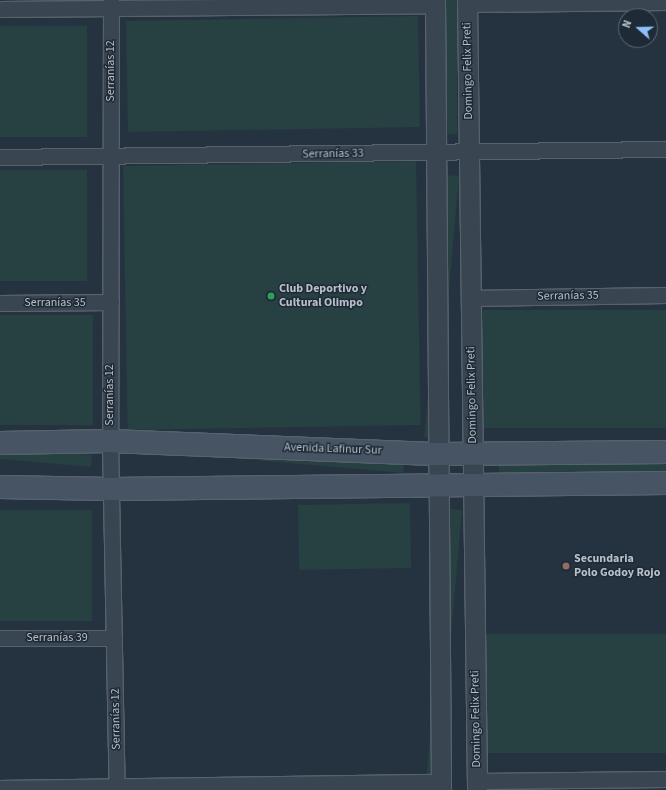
<!DOCTYPE html>
<meta charset="utf-8">
<style>
body{margin:0}
#map{position:relative;width:666px;height:790px;overflow:hidden;background:#253340;font-family:"Source Sans 3",sans-serif}
div>[style]{position:absolute}
[style*='--x']{left:calc(var(--x)*1px);top:calc(var(--y)*1px);width:calc(var(--w)*1px);rotate:calc(var(--a)*1deg)}
.green>*{inset:0;background:#274041;transform-origin:0 0}
.roads{filter:drop-shadow(1px 0 #57626d) drop-shadow(-1px 0 #57626d) drop-shadow(0 1px #57626d) drop-shadow(0 -1px #57626d)}
.minor>*{height:15px;margin:-7.5px;padding:0 7.5px;transform-origin:7.5px;border-radius:7.5px;background:#394550}
.tertiary>*{height:19px;margin:-9.5px;padding:0 9.5px;transform-origin:9.5px;border-radius:9.5px;background:#394550}
.secondary>*{height:22px;margin:-11px;padding:0 11px;transform-origin:11px;border-radius:11px;background:#475463}
.dots>*{width:11px;height:11px;translate:-50% -50%;box-sizing:border-box;border:2px solid #1e2a35;border-radius:50%}
span{translate:-50% -50%;white-space:nowrap;text-align:center;line-height:1.15;-webkit-text-stroke:3px #1e2a35;paint-order:stroke}
.street-label{font-size:12px;color:#b6bfca}
.poi-label{font-size:12px;color:#b6bfca;font-weight:700}
.left{translate:0 -50%;text-align:left}
.north{position:absolute;left:618px;top:8px;width:40px;height:40px;box-sizing:border-box;background:#1e2a35;border:1px solid #5b6671;border-radius:50%;rotate:290deg;font-size:11px;font-weight:700;line-height:16px;text-align:center;color:#b6bfca}
.north::after{content:'';display:block;margin:auto;width:14px;height:18px;background:#8dc0f8;clip-path:polygon(50% 0,100% 100%,50% 72%,0 100%)}
</style>
<div id="map">
<div class="green">
<div style="left:446px;top:0;width:11px;height:134px"></div>
<div style="left:418px;top:16px;width:111px;height:292px;rotate:89deg"></div>
<div style="left:0;top:26px;width:87px;height:111px"></div>
<div style="left:416px;top:161px;width:264px;height:293px;rotate:89deg"></div>
<div style="left:0;top:170px;width:87px;height:111px"></div>
<div style="left:447px;top:175px;width:12px;height:263px;rotate:5deg"></div>
<div style="left:666px;top:310px;width:118px;height:184px;rotate:90deg"></div>
<div style="left:0;top:315px;width:93px;height:110px"></div>
<div style="left:92px;top:455px;width:12px;height:92px;rotate:95deg"></div>
<div style="left:404px;top:462px;width:11px;height:262px;rotate:95deg"></div>
<div style="left:666px;top:464px;width:11px;height:167px;rotate:90deg"></div>
<div style="left:410px;top:503px;width:65px;height:112px;rotate:89deg"></div>
<div style="left:450px;top:509px;width:12px;height:281px;rotate:5deg"></div>
<div style="left:0;top:510px;width:92px;height:111px"></div>
<div style="left:666px;top:634px;width:119px;height:180px;rotate:90deg"></div>
</div>
<div class="roads">
<div class="minor">
<div style="--x:111;--y:0;--w:441;--a:90.1"></div>
<div style="--x:110;--y:441;--w:349;--a:88.9"></div>
<div style="--x:467;--y:4;--w:199;--a:-0.6"></div>
<div style="--x:0;--y:9;--w:435;--a:-0.5"></div>
<div style="--x:0;--y:157;--w:666;--a:-0.69"></div>
<div style="--x:471;--y:298;--w:195;--a:-0.9"></div>
<div style="--x:0;--y:303;--w:111;--a:-0.5"></div>
<div style="--x:0;--y:638;--w:114;--a:0"></div>
<div style="--x:477;--y:781;--w:189;--a:-0.6"></div>
<div style="--x:0;--y:788;--w:441;--a:-0.8"></div>
</div>
<div class="tertiary">
<div style="--x:435;--y:0;--w:790;--a:89.56"></div>
<div style="--x:467;--y:0;--w:790;--a:89.27"></div>
</div>
<div class="secondary">
<div style="--x:0;--y:443;--w:110;--a:-1"></div>
<div style="--x:110;--y:441;--w:330;--a:2.3"></div>
<div style="--x:440;--y:454;--w:226;--a:-0.5"></div>
<div style="--x:0;--y:487;--w:111;--a:1"></div>
<div style="--x:111;--y:489;--w:555;--a:-0.62"></div>
</div>
</div>
<div class="dots">
<div style="left:271px;top:296px;background:#2e9e5b"></div>
<div style="left:566px;top:566px;background:#8d6e63"></div>
</div>
<div class="street-label">
<span style="left:111px;top:71px;rotate:-90deg">Serranías 12</span>
<span style="left:468px;top:71px;rotate:-91deg">Domingo Felix Preti</span>
<span style="left:333px;top:154px;rotate:-1deg">Serranías 33</span>
<span style="left:568px;top:296px;rotate:-1deg">Serranías 35</span>
<span style="left:55px;top:303px">Serranías 35</span>
<span style="left:110px;top:395px;rotate:-90deg">Serranías 12</span>
<span style="left:472px;top:395px;rotate:-91deg">Domingo Felix Preti</span>
<span style="left:333px;top:449px;rotate:2deg">Avenida Lafinur Sur</span>
<span style="left:57px;top:638px">Serranías 39</span>
<span style="left:116px;top:719px;rotate:-91deg">Serranías 12</span>
<span style="left:476px;top:719px;rotate:-91deg">Domingo Felix Preti</span>
</div>
<div class="poi-label">
<span class="left" style="left:279px;top:296px">Club Deportivo y<br>Cultural Olimpo</span>
<span class="left" style="left:574px;top:566px">Secundaria<br>Polo Godoy Rojo</span>
</div>
<div class="north">N</div>
</div>
